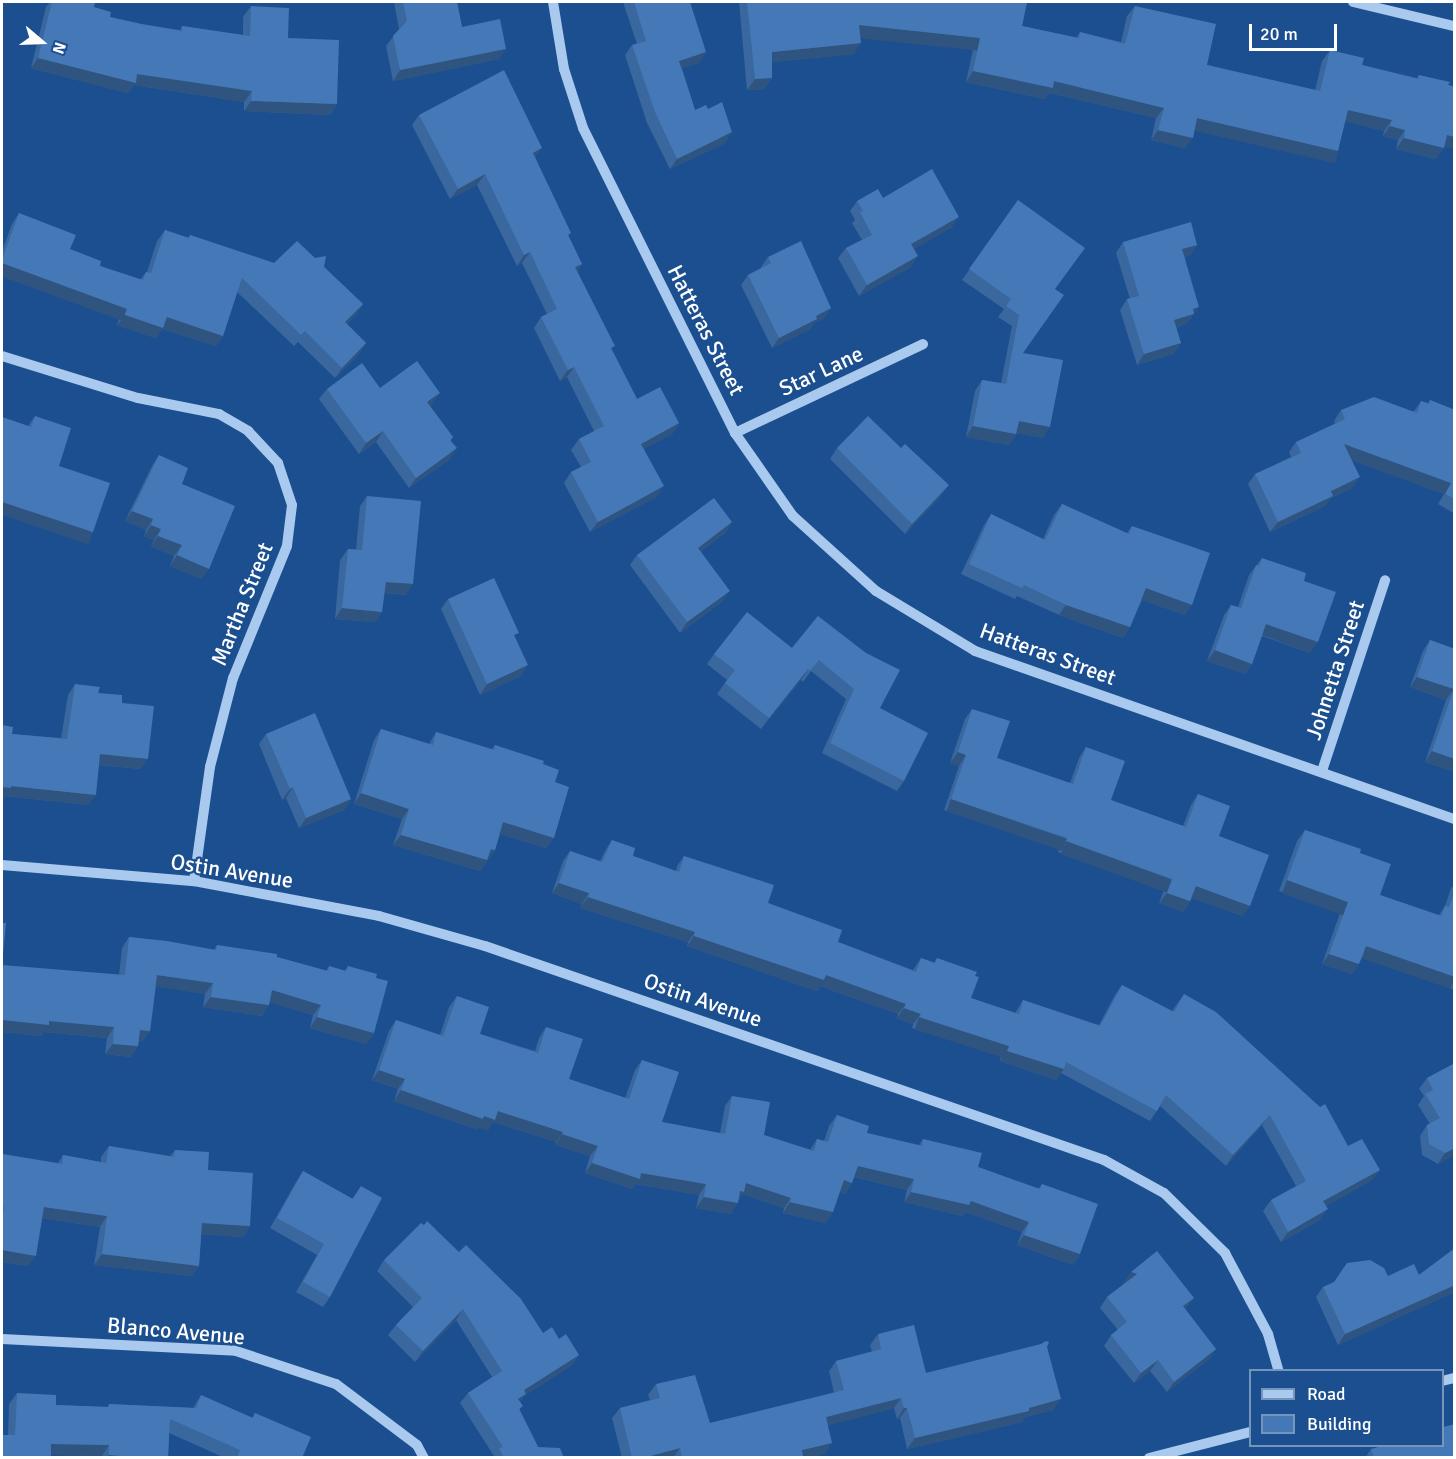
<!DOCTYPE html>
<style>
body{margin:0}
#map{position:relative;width:1456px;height:1459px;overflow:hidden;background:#1b4f8f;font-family:Signika,sans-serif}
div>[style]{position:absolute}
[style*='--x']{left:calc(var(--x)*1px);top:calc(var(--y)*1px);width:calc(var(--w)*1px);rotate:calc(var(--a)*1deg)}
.minor>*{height:10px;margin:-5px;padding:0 5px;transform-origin:5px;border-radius:5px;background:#a9c9ee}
.wall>*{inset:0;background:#3a679d}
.shaded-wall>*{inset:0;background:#305480;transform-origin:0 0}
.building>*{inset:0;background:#4478b7}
span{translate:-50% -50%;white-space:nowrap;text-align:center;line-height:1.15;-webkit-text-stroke:4.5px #1b4f8f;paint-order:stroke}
.street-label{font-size:22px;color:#fff}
.frame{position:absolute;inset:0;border:3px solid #fff;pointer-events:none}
.legend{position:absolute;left:1249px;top:1369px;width:195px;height:78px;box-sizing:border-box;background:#1b4f8f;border:2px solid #7695bc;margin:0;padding:8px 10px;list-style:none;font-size:18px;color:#fff}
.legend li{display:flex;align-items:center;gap:12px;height:30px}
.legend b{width:30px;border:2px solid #7695bc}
.north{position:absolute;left:12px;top:12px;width:60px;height:60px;-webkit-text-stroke:4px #1b4f8f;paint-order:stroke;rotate:109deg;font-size:16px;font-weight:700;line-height:24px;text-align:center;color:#fff}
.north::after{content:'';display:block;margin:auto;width:21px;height:27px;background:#fff;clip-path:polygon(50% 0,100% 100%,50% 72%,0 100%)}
.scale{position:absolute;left:1249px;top:24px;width:88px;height:27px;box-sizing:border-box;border:3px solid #fff;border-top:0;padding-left:8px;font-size:18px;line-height:21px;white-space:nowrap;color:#fff;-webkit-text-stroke:4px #1b4f8f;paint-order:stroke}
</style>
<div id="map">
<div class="minor">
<div style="--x:553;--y:2;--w:68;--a:80.7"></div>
<div style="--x:564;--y:69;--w:62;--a:72.1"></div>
<div style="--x:583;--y:128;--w:341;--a:63.5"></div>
<div style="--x:735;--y:433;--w:101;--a:55.1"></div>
<div style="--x:793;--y:516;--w:112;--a:42.1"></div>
<div style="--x:876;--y:591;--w:116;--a:31.2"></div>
<div style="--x:975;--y:651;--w:508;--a:19.33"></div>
<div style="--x:1353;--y:2;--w:104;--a:13.4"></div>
<div style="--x:2;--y:356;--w:142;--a:17.2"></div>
<div style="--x:138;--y:398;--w:83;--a:11.2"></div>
<div style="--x:219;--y:414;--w:34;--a:30"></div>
<div style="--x:248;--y:431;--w:44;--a:46.8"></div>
<div style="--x:278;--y:463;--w:44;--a:71.6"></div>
<div style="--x:292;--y:505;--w:41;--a:97"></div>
<div style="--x:287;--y:546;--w:143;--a:112.2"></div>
<div style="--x:233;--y:678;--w:92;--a:104.5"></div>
<div style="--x:210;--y:767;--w:115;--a:98"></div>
<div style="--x:735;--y:433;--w:208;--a:-25.3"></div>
<div style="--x:1322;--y:771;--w:201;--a:-71.7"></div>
<div style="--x:2;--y:865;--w:193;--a:4.8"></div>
<div style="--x:194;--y:881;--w:188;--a:10.7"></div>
<div style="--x:379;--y:916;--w:110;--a:15.8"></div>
<div style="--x:485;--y:946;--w:655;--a:19.07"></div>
<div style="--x:1104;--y:1160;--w:68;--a:28.8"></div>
<div style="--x:1164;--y:1193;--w:86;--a:44.5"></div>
<div style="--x:1225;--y:1253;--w:92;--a:62"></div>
<div style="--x:1268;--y:1334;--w:37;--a:74"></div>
<div style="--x:2;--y:1339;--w:234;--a:2.9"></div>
<div style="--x:236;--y:1351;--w:105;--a:18.3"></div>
<div style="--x:336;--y:1384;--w:101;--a:37"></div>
<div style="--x:417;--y:1445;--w:15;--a:62"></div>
<div style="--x:1442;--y:1381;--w:12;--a:-14"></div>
<div style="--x:1149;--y:1458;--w:104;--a:-14.4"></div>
</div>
<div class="wall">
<div style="clip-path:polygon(50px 2px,87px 2px,94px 7px,110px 17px,141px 24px,180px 30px,182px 26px,243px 35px,243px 17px,251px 6px,288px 38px,337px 104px,330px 115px,244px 111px,244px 102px,134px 85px,128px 93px,31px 68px,46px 7px)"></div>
<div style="clip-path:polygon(394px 2px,457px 2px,462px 27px,499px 59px,393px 81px,386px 46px,399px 29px)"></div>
<div style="clip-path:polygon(623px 2px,690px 2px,699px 63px,682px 68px,695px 110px,725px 143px,670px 169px,647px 123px,625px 55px,632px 45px,637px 44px)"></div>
<div style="clip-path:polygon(739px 2px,1027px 2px,1022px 26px,1076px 38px,1080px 32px,1121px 42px,1127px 16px,1135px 6px,1207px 65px,1315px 90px,1322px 61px,1330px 50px,1362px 65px,1417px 78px,1419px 75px,1455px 87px,1455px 149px,1444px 146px,1436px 159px,1396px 149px,1398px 140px,1383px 136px,1384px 131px,1345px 121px,1330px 161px,1194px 130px,1185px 148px,1151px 140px,1156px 118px,1050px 93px,1045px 99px,966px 82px,973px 49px,860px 37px,854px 54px,772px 62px,772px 78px,764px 89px,747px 90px)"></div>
<div style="clip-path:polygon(419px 115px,535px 158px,569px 237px,582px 264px,577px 271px,612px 350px,637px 399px,679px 423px,672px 434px,643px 449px,656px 497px,590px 532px,564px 483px,571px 472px,581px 467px,571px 450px,579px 439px,594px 431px,567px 377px,560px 381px,534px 328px,541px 317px,547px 314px,522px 263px,517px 266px,477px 185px,450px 199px,412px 125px)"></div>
<div style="clip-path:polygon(883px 198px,952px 227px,914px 249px,911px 267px,859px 296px,838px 258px,846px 248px,862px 240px,852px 223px,855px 220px,850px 211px,857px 201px)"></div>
<div style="clip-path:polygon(1018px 200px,1055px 289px,1023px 353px,1043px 438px,1017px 433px,1009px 445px,966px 437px,975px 391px,982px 380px,1001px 383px,1012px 326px,998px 317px,1004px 309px,962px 280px)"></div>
<div style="clip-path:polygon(19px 213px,70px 249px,100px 266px,140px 280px,146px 272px,147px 272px,157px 241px,165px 230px,188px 238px,190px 235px,274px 263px,324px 267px,363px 304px,356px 315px,347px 324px,366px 343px,359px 354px,335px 378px,298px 342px,294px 346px,237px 292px,223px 336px,216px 346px,162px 329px,156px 338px,117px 325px,119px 319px,2px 276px,2px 251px,12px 224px)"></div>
<div style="clip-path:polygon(1123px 242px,1197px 245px,1190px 255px,1185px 257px,1192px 317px,1191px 318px,1186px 324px,1176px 328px,1181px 343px,1173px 354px,1137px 365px,1120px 310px,1127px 299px,1130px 299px,1116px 253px)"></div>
<div style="clip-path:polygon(768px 257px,831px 308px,823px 319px,814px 323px,810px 329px,772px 348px,741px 285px,748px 275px,761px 268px,761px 267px)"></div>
<div style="clip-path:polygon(380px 388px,433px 403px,430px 406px,453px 437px,451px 440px,450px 459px,409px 488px,376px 442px,359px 454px,319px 399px,327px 389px)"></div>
<div style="clip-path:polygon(1430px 400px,1455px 410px,1455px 514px,1438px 504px,1444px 494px,1352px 460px,1352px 488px,1331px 498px,1325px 506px,1270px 532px,1248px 484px,1255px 474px,1291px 457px,1289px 452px,1296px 442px,1335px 424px,1334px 421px,1341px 410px,1414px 411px,1421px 401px,1428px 403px)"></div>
<div style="clip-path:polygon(35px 416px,59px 466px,93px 532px,85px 543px,2px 514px,2px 417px,28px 426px)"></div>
<div style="clip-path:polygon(837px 448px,941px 496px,905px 534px,830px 459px)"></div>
<div style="clip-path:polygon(159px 455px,182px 484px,202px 579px,170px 566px,174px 556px,151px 546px,154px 540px,144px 536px,146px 530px,125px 521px,152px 466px)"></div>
<div style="clip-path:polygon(367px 496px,406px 595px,384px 593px,382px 612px,375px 622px,335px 619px,340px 560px,348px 549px,356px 550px,360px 506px)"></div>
<div style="clip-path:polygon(1062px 504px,1127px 533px,1132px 526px,1185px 615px,1142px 600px,1130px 627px,1123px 638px,1059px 615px,1017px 596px,1015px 599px,961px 574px,984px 525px,991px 514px,1043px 539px,1054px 515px)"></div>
<div style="clip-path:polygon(732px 522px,725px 533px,701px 551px,723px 601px,680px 633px,630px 565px,637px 555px)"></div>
<div style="clip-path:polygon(1262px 558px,1304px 581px,1310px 653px,1262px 636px,1252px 664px,1245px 674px,1207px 661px,1224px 615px,1231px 605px,1238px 607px,1249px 575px)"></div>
<div style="clip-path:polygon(448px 599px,515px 638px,521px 676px,480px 695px,441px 609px)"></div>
<div style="clip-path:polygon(818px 616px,880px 708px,904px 781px,897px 791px,822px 753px,846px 699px,811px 671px,803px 682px,801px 680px,761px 729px,717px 694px,727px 680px,707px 664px,714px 654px,792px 648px)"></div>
<div style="clip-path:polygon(1430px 640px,1455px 649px,1455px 772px,1425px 762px,1446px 700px,1410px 687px,1423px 651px)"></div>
<div style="clip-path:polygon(75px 684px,98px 693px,122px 703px,141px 769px,99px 765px,88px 805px,5px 796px,4px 798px,2px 798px,2px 725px,12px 734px,61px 738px,68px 695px)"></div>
<div style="clip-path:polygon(972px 709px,997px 758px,1070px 783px,1079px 758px,1086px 747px,1111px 800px,1183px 826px,1191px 805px,1198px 794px,1219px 836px,1243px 916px,1192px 898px,1190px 901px,1183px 912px,1159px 903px,1164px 890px,1058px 852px,1059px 849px,944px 810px,959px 766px,950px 763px,965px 719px)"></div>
<div style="clip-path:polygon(381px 729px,429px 744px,436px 732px,492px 749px,495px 745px,543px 764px,555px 782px,554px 838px,546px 848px,500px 834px,495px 850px,480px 871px,393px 845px,402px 819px,354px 804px,374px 740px)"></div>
<div style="clip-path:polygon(266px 734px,351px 799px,344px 810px,299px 828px,286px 798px,282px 800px,259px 744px)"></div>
<div style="clip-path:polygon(1305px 830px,1360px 853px,1380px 895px,1439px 915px,1445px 906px,1451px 888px,1455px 884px,1455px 990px,1362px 958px,1352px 974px,1322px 964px,1340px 913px,1279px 891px,1297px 841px)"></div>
<div style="clip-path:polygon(612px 840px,633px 856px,676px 871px,677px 866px,684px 856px,838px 942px,913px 970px,921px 958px,934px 963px,937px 958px,975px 976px,971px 998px,1015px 1013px,1023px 1000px,1099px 1025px,1115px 995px,1122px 985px,1172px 1011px,1184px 994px,1348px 1146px,1380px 1170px,1372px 1180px,1326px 1206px,1320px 1220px,1281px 1242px,1263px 1211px,1271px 1200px,1296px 1186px,1262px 1125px,1226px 1166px,1160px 1106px,1150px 1121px,1061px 1073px,1056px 1080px,1000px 1061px,1001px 1056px,912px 1028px,913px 1024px,897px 1018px,898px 1014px,820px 986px,817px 991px,687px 946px,688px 942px,580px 908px,582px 904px,552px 893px,563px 861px,570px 851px,600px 861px,605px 851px)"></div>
<div style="clip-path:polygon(129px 937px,214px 950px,217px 945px,277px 957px,326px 971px,329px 966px,345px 971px,348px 966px,376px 978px,374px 1033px,366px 1044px,310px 1028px,313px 1015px,270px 1002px,262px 1016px,203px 1007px,205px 994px,156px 986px,150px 1031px,142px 1041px,139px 1041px,138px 1046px,131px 1057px,105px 1054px,107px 1038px,44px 1032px,41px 1036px,2px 1032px,119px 975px,122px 948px)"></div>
<div style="clip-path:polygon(457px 996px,480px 1034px,535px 1051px,539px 1038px,546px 1027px,569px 1079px,625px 1098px,635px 1070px,642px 1060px,662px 1122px,720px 1133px,725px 1106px,732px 1096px,764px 1135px,810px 1150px,817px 1139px,824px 1141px,829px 1126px,837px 1115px,867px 1133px,919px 1145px,923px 1139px,978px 1167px,1038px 1189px,1042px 1184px,1080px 1254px,1073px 1265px,1017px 1245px,1022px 1232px,965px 1212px,962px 1216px,904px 1202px,907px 1190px,854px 1177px,852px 1183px,845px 1194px,840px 1192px,826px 1223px,783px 1213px,784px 1208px,742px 1194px,731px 1214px,696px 1208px,699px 1195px,636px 1184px,632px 1189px,585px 1173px,590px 1156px,555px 1145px,556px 1142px,493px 1122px,488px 1130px,477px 1127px,476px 1129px,394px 1101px,398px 1089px,372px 1080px,389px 1031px,396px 1020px,440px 1035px,449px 1007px)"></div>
<div style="clip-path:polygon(1455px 1063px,1455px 1154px,1438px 1164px,1422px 1155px,1420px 1136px,1427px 1125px,1430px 1124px,1418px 1105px,1424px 1096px,1419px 1089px,1427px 1078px)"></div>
<div style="clip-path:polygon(109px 1146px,170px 1156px,175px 1150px,208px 1170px,250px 1226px,243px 1237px,201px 1234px,199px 1266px,192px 1276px,94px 1265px,100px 1227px,42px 1218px,28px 1266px,2px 1262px,2px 1154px,58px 1163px,63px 1155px,101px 1162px,101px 1157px)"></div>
<div style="clip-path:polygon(303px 1171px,352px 1199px,361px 1186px,330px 1297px,323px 1307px,296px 1292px,317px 1255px,270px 1228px,296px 1182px)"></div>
<div style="clip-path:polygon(1455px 1248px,1455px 1296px,1452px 1293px,1338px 1345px,1316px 1297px,1323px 1287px,1388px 1276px,1419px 1275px)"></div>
<div style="clip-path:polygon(384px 1260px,543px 1333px,559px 1339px,579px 1355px,572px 1365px,524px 1396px,520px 1402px,520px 1410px,538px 1447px,564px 1458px,493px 1458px,494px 1456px,460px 1403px,468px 1393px,492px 1377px,456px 1320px,415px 1362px,388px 1335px,396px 1325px,413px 1307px,377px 1271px)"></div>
<div style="clip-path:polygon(1123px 1283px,1194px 1298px,1185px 1309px,1216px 1349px,1209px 1359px,1167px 1392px,1150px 1371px,1134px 1383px,1104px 1346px,1111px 1335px,1118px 1330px,1100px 1308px,1107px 1297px,1125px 1283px)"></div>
<div style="clip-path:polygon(878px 1334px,926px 1373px,1047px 1347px,1053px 1410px,1025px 1417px,1022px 1422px,907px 1449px,900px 1418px,897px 1419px,894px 1408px,828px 1425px,825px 1454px,808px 1458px,622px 1458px,612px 1418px,620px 1408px,650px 1400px,648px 1395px,656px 1384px,710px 1423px,834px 1393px,829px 1371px,836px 1361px,872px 1352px,870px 1345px)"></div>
<div style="clip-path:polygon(17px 1393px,56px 1405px,107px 1407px,109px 1404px,193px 1408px,201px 1395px,252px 1418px,255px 1413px,302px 1458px,225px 1458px,169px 1433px,168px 1458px,102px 1458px,102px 1456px,51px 1455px,8px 1435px,9px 1404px)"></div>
<div style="clip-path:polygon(1371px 1449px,1455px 1458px,1365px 1458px)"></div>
</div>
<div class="shaded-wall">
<div style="left:859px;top:25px;width:122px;height:13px;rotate:6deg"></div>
<div style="clip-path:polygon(861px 43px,854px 54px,764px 63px,772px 52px)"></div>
<div style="clip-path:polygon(506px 49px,499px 59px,393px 81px,400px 70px)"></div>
<div style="clip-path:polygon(706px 52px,699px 63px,672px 71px,679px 61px)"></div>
<div style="clip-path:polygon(38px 58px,137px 74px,252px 91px,244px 102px,134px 85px,128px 93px,31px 68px)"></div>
<div style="clip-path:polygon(973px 71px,1054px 81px,1164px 108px,1156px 118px,1050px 93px,1045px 99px,966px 82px)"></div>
<div style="clip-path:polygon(772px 78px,764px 89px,747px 90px,755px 79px)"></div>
<div style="clip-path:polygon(251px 101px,337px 104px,330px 115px,244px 111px)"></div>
<div style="clip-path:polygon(1348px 110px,1392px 120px,1384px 131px,1340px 120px)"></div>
<div style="left:1197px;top:118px;width:145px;height:13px;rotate:13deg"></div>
<div style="clip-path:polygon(1390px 126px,1405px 130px,1398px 140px,1383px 136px)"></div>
<div style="clip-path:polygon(1158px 130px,1193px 138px,1185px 148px,1151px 140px)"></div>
<div style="clip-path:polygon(732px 132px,725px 143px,670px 169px,677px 159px)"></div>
<div style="clip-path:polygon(1447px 135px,1455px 137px,1455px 149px,1439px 145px)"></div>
<div style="clip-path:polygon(1404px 138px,1444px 148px,1436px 159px,1396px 149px)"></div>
<div style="clip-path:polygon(542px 148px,535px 158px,533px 153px)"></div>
<div style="clip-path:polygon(485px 174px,477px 185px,450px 199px,458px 189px)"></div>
<div style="clip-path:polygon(959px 217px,952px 227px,904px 255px,911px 244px)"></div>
<div style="clip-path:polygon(1197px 245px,1190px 255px,1175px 260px,1182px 249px)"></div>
<div style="clip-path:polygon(530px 252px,522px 263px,517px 266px,524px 255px)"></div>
<div style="clip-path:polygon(918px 256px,911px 267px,859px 296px,867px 285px)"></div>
<div style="left:2px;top:263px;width:133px;height:13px;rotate:20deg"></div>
<div style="clip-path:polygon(582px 264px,575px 274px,575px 267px)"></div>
<div style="clip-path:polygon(363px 304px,356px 315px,338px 333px,345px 322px)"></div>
<div style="clip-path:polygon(1199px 307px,1186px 324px,1167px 331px,1174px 320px,1193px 309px)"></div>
<div style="clip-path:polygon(831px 308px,823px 319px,814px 323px,810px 329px,772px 348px,779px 338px,816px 316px)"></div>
<div style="clip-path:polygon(125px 315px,167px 317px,223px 336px,216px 346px,162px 329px,156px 338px,117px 325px)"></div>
<div style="clip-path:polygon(366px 343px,359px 354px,335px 378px,342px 368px)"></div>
<div style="clip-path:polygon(1181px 343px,1173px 354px,1137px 365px,1144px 354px)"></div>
<div style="clip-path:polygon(574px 367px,567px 377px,560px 381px,568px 370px)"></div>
<div style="clip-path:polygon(440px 393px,433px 403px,420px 413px,427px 402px)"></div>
<div style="clip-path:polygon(1019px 421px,1050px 427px,1043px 438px,1011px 432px)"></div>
<div style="clip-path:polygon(679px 423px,672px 434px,633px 454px,641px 444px)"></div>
<div style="clip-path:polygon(973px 426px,1016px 434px,1009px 445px,966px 437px)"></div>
<div style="clip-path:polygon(383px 431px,376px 442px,359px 454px,366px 443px)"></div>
<div style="left:1344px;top:444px;width:114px;height:13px;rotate:20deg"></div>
<div style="clip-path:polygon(457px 448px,450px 459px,409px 488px,416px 478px)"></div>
<div style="clip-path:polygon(1360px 477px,1352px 488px,1331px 498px,1325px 506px,1270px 532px,1278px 522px,1331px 491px)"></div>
<div style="clip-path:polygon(949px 485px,941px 496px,905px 534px,912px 524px)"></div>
<div style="clip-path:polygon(664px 486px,656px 497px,590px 532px,598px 522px)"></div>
<div style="left:2px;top:501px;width:96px;height:13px;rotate:19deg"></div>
<div style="clip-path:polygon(132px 511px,153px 519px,146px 530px,125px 521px)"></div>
<div style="clip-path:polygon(732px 522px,725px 533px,691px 558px,698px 548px)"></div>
<div style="clip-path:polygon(151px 525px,161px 529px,154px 540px,144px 536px)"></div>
<div style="clip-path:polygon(158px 536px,182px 545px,174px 556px,151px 546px)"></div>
<div style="clip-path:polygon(177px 555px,209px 569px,202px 579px,170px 566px)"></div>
<div style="clip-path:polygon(386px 582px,413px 584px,406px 595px,378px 592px)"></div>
<div style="clip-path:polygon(1146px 588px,1192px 605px,1185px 615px,1139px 599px)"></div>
<div style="clip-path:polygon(730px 591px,723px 601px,680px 633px,687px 622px)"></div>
<div style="clip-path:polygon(1066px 605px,1130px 627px,1123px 638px,1059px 615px)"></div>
<div style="clip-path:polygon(342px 608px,382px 612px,375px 622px,335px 619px)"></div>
<div style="clip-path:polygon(1266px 624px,1318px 642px,1310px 653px,1259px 634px)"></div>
<div style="clip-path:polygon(1215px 650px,1252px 664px,1245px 674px,1207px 661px)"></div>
<div style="clip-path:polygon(528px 665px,521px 676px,480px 695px,487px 684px)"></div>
<div style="clip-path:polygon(808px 669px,801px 680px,761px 729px,769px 718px)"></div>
<div style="clip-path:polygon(1417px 677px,1454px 689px,1446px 700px,1410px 687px)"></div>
<div style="clip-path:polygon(1432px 751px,1455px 759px,1455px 772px,1425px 762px)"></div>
<div style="clip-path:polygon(958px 752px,966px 755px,959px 766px,950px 763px)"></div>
<div style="clip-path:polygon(100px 754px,148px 759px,141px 769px,92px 764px)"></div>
<div style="clip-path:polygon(11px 786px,96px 795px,88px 805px,5px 796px,4px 798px,2px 798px,2px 787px)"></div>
<div style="clip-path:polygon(293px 787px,286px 798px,282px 800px,290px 789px)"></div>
<div style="clip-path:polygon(361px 793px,409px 809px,402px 819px,354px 804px)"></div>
<div style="clip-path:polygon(351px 799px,344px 810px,299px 828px,306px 818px)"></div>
<div style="left:951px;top:799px;width:122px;height:13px;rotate:19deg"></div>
<div style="clip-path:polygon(503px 822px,554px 838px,546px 848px,496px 833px)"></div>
<div style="clip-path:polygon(401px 835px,491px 849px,495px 850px,480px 871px,393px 845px)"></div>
<div style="left:1066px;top:841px;width:113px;height:14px;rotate:20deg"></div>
<div style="left:1287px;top:880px;width:65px;height:14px;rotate:20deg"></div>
<div style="clip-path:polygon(559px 883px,589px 893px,582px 904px,552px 893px)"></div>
<div style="clip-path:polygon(1196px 886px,1250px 906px,1243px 916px,1188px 897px)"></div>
<div style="clip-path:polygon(1167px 893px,1190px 901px,1183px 912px,1159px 903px)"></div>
<div style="clip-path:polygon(588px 897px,695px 932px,688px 942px,580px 908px)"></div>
<div style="clip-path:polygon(694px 936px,826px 975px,906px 1004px,898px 1014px,820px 986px,817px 991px,687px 946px)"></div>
<div style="left:1366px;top:946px;width:94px;height:13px;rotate:19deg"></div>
<div style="clip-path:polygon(1329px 954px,1359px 964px,1352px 974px,1322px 964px)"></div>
<div style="clip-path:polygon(157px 975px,213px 983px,205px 994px,150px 986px)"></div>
<div style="clip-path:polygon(272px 990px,321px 1005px,313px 1015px,264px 1001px)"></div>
<div style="clip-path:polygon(211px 997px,269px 1005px,262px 1016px,203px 1007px)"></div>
<div style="clip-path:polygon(904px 1008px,921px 1014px,913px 1024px,897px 1018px)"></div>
<div style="clip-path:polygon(317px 1017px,374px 1033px,366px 1044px,310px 1028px)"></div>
<div style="left:919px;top:1017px;width:95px;height:13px;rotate:18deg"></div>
<div style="clip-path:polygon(2px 1020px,49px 1021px,114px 1027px,107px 1038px,44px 1032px,41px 1036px,2px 1032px)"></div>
<div style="clip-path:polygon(140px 1030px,150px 1031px,142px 1041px,133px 1040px)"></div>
<div style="clip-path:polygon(113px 1044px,138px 1046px,131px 1057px,105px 1054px)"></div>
<div style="clip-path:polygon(1007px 1051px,1064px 1069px,1056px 1080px,1000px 1061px)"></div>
<div style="clip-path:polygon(379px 1070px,405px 1079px,398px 1089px,372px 1080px)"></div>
<div style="clip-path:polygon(401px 1090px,484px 1116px,498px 1111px,563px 1132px,556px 1142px,493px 1122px,488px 1130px,477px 1127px,476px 1129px,394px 1101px)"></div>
<div style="clip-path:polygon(1270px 1115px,1262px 1125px,1226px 1166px,1233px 1155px)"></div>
<div style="clip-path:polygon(562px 1134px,598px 1146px,590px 1156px,555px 1145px)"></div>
<div style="clip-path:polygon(1455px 1148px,1455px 1154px,1438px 1164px,1445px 1153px)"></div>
<div style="clip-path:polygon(592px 1163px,641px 1173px,706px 1184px,699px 1195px,636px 1184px,632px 1189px,585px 1173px)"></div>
<div style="clip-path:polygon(858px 1166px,914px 1179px,907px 1190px,851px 1176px)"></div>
<div style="clip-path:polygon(1380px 1170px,1372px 1180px,1316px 1212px,1323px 1201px)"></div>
<div style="clip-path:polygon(844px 1180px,852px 1183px,845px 1194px,837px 1191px)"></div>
<div style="clip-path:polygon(746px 1183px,791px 1198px,784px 1208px,742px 1194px,737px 1202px,733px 1201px)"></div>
<div style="clip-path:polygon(911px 1192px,971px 1201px,1029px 1222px,1022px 1232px,965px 1212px,962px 1216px,904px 1202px)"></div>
<div style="clip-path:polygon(704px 1197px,738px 1203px,731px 1214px,696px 1208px)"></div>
<div style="clip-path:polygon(790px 1202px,833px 1212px,826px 1223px,783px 1213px)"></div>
<div style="clip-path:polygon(44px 1207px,107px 1216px,100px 1227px,36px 1217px)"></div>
<div style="clip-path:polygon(1328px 1209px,1320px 1220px,1281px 1242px,1288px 1232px)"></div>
<div style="clip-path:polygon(202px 1223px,250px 1226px,243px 1237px,194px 1234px)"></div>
<div style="clip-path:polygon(1024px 1235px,1080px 1254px,1073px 1265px,1017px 1245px)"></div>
<div style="clip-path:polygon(2px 1250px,36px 1256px,28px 1266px,2px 1262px)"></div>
<div style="clip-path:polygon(102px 1254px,199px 1266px,192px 1276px,94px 1265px)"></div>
<div style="clip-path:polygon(1131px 1272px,1137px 1274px,1129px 1285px,1123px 1283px)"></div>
<div style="clip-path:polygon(1455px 1285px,1455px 1290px,1452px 1293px,1338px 1345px,1345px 1334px)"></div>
<div style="clip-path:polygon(1194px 1298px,1186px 1308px,1176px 1317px,1183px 1306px)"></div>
<div style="clip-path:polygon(463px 1309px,456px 1320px,415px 1362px,423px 1351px)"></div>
<div style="clip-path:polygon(1216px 1349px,1209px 1359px,1167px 1392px,1174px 1382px)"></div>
<div style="clip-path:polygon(579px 1355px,572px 1365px,524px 1396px,519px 1404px,511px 1409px,524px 1390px)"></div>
<div style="clip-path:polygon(1158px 1360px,1150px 1371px,1134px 1383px,1141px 1373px)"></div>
<div style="clip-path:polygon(901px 1398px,894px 1408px,819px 1428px,826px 1417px)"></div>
<div style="clip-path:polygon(1061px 1399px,1053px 1410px,1025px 1417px,1022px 1422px,907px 1449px,915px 1438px)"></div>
<div style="clip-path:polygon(904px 1408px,907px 1408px,900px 1418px,897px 1419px)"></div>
<div style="clip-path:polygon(832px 1443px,825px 1454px,808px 1458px,796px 1458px,802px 1450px)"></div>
<div style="clip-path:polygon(51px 1444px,109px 1445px,102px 1456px,44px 1455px)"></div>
<div style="clip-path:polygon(680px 1448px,673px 1458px,643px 1458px)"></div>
<div style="clip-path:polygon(109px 1455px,147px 1458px,107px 1458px)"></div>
</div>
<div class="building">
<div style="clip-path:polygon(52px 2px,87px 2px,95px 3px,94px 7px,111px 12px,110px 17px,141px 24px,182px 31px,182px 26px,250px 36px,251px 6px,289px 8px,288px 38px,339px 40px,337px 104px,251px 101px,252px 91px,137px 74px,136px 83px,38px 58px)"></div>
<div style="clip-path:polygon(403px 2px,457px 2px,462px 27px,500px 19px,506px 49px,400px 70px,393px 36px,407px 21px)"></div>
<div style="clip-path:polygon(634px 2px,690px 2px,706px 52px,679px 61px,695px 110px,706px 105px,708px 109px,722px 102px,732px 132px,677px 159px,655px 112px,632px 45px,646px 41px)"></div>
<div style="clip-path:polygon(747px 2px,1027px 2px,1022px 26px,1079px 38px,1080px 32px,1125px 44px,1135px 6px,1216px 24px,1207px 65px,1320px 91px,1330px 50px,1364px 58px,1362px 65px,1418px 79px,1419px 75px,1450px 82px,1448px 85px,1455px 87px,1455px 137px,1447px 135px,1444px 148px,1404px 138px,1405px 130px,1390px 126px,1392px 120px,1348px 110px,1338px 151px,1197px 118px,1193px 138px,1158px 130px,1164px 108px,1054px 81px,1053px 88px,973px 71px,980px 38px,859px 25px,861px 43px,772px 52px,772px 78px,755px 79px)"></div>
<div style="clip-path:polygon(504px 70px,542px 148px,533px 153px,571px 233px,568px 235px,582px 264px,575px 267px,615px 346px,611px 348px,637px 399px,660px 387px,679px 423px,641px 444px,664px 486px,598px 522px,571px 472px,591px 462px,579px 439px,604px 426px,574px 367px,568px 370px,541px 317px,557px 309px,530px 252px,524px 255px,485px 174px,458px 189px,419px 115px)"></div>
<div style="clip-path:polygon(932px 169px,959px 217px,911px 244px,918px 256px,867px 285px,846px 248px,872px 235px,860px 212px,863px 211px,857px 201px,878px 189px,883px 198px)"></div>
<div style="clip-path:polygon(1018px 200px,1085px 248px,1055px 289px,1064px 295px,1023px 353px,1063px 360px,1050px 427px,1019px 421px,1016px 434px,973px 426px,982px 380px,1006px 384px,1019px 315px,1006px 306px,1011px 299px,969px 269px)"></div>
<div style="clip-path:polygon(19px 213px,76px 235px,70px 249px,101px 261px,100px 266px,143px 280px,146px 272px,151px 273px,165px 230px,189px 238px,190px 235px,274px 263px,297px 241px,315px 258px,326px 256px,324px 267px,363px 304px,345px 322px,366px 343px,342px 368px,305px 331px,301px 335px,242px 278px,223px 336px,167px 317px,163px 328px,125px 315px,127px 309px,2px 263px,2px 260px)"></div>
<div style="clip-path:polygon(1191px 222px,1197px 245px,1182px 249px,1199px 307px,1193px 309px,1194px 314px,1174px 320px,1181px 343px,1144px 354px,1127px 299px,1139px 296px,1123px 242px)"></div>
<div style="clip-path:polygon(801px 241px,831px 308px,816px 316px,817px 319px,779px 338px,748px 275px,771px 263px,768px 257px)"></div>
<div style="clip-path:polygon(417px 361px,440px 393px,427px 402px,453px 437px,450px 440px,457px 448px,416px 478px,383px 431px,366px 443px,327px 389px,362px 363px,380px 388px)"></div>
<div style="clip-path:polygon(1374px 397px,1417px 413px,1421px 401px,1429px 404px,1430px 400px,1455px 410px,1455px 499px,1445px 494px,1451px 483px,1344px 444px,1360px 477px,1331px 491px,1333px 496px,1278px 522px,1255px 474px,1301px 453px,1296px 442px,1345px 419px,1341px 410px)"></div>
<div style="clip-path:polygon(35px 416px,71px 428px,59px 466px,110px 483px,93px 532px,2px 502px,2px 417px,31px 427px)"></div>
<div style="clip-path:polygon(868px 416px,901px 448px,905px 444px,949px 485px,912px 524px,837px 448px)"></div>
<div style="clip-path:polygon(159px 455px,188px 468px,182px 484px,235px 506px,209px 569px,177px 555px,182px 545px,158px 536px,161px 529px,151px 525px,153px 519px,132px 511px)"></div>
<div style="clip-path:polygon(367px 496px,421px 501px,413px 584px,386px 582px,382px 612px,342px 608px,348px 549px,362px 550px)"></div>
<div style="clip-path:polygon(714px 498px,732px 522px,698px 548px,730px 591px,687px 622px,637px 555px)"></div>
<div style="clip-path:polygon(1062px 504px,1129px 534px,1132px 526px,1210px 553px,1192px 605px,1146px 588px,1130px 627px,1066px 605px,1024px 585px,1022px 588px,969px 564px,991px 514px,1045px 540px)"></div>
<div style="clip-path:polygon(1262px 558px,1306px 573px,1304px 581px,1336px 592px,1318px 642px,1266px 624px,1252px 664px,1215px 650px,1231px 605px,1241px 608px,1256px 565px,1259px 566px)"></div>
<div style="clip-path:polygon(494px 578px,519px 633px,514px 635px,528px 665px,487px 684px,448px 599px)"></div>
<div style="clip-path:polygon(747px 612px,792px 648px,818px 616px,866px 653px,900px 670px,880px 708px,928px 733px,904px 781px,830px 743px,854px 689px,819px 660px,810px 671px,808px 669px,769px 718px,725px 683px,735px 670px,714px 654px)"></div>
<div style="clip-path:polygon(1430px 640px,1455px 649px,1455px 759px,1432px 751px,1454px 689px,1417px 677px)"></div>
<div style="clip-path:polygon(75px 684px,100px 687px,98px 693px,122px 695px,122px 703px,154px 706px,148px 759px,100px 754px,96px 795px,11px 786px,11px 788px,2px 787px,2px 725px,13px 727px,12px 734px,67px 739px)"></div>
<div style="clip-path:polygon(972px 709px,1010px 721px,997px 758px,1073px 784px,1086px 747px,1125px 761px,1111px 800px,1186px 827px,1198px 794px,1230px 806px,1219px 836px,1269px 855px,1250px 906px,1196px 886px,1190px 901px,1167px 893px,1172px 879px,1066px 841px,1067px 838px,951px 799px,966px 755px,958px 752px)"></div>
<div style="clip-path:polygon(315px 713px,351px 799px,306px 818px,293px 787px,290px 789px,266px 734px)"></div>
<div style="clip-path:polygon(381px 729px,433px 745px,436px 732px,494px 750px,495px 745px,544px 761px,543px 764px,559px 770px,555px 782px,569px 787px,554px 838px,503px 822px,495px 850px,491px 849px,487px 860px,401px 835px,409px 809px,361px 793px)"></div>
<div style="clip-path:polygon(1305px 830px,1361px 849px,1360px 853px,1391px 864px,1380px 895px,1441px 916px,1445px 906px,1449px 907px,1455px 890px,1455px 977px,1366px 946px,1359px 964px,1329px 954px,1348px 902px,1287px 880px)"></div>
<div style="clip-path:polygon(612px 840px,635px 848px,633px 856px,679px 872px,684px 856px,774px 885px,768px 903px,842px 930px,838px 942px,916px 972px,921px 958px,935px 963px,937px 958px,977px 972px,975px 976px,979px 977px,971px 998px,1019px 1014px,1023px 1000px,1100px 1026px,1122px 985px,1174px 1012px,1184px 994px,1216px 1012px,1320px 1107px,1325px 1104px,1348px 1146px,1362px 1139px,1380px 1170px,1323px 1201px,1328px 1209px,1288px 1232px,1271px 1200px,1306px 1181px,1270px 1115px,1233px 1155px,1166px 1095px,1157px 1111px,1066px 1062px,1064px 1069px,1007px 1051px,1009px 1046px,919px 1017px,921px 1014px,904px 1008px,906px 1004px,826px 975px,824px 980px,694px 936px,695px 932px,588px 897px,589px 893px,559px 883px,570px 851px,602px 862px)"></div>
<div style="clip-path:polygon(2px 923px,6px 923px,2px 965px)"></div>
<div style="clip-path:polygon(129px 937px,167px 941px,216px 950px,217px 945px,277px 954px,277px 957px,328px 971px,329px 966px,346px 971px,348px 966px,377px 974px,376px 978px,388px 981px,374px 1033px,317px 1017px,321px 1005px,272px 990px,269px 1005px,211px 997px,213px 983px,157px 975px,150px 1031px,140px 1030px,138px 1046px,113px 1044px,114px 1027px,49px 1021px,49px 1025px,2px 1020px,2px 965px,125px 975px)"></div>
<div style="clip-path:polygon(457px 996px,489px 1007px,480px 1034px,538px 1053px,546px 1027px,583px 1039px,569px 1079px,629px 1099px,642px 1060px,679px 1072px,662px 1122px,725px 1134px,732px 1096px,770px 1102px,764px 1135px,814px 1151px,817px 1139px,828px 1142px,837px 1115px,869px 1126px,867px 1133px,922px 1146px,923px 1139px,982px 1153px,978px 1167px,1040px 1189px,1042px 1184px,1098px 1204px,1080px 1254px,1024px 1235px,1029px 1222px,971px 1201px,969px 1205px,911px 1192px,914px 1179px,858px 1166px,852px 1183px,844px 1180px,833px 1212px,790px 1202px,791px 1198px,746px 1183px,744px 1192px,740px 1191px,738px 1203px,704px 1197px,706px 1184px,641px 1173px,640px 1179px,592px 1163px,598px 1146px,562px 1134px,563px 1132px,498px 1111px,495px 1120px,484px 1116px,483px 1119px,401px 1090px,405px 1079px,379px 1070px,396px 1020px,443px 1036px)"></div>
<div style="clip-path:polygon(1455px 1063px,1455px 1148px,1445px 1153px,1429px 1144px,1427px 1125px,1440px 1118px,1425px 1094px,1433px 1090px,1427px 1078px)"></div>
<div style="clip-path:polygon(109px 1146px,174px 1157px,175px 1150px,209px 1152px,208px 1170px,253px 1173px,250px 1226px,202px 1223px,199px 1266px,102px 1254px,107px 1216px,44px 1207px,36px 1256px,2px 1250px,2px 1221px,4px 1207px,2px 1206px,2px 1154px,62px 1164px,63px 1155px,106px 1163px)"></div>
<div style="clip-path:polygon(303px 1171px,353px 1199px,361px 1186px,382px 1198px,330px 1297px,303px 1282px,324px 1244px,277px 1218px)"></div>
<div style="clip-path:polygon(427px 1221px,459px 1252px,466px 1245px,521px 1299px,543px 1333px,552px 1327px,559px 1339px,566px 1334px,579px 1355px,524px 1390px,526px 1394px,518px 1399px,523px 1406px,519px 1409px,538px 1447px,560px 1448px,564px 1458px,504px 1458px,499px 1448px,503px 1447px,468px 1393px,502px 1371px,463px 1309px,423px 1351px,396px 1325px,422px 1298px,384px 1260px,421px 1223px,424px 1225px)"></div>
<div style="clip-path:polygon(1455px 1248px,1455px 1285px,1345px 1334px,1323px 1287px,1334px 1282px,1347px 1263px,1370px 1260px,1384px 1268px,1388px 1276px,1414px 1264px,1419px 1275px)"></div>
<div style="clip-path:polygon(1157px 1251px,1194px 1298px,1183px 1306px,1216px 1349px,1174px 1382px,1158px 1360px,1141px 1373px,1111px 1335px,1127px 1322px,1107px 1297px,1137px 1274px,1131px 1272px)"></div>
<div style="clip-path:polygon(914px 1325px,926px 1373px,1041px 1344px,1046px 1341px,1049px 1342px,1047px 1347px,1061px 1399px,1029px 1408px,1029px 1411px,915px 1438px,907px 1408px,904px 1408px,901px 1398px,826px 1417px,832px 1443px,802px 1450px,803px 1456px,796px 1458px,682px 1458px,680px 1448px,643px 1458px,632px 1458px,620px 1408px,660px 1398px,656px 1384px,695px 1375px,710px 1423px,844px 1390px,836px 1361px,881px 1349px,878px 1334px)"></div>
<div style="clip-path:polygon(17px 1393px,56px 1395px,56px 1405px,109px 1407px,109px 1404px,196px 1408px,201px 1395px,253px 1418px,255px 1413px,311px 1437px,302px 1458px,237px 1458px,240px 1450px,170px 1419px,168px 1458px,147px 1458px,109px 1455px,109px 1445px,51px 1444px,51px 1458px,2px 1458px,2px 1435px,15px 1435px)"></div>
<div style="clip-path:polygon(1455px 1424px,1455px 1458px,1374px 1458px,1371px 1449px,1382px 1446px,1443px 1446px,1443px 1427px)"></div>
</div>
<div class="street-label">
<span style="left:706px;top:330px;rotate:63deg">Hatteras Street</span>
<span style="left:821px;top:371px;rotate:-25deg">Star Lane</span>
<span style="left:242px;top:604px;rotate:-68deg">Martha Street</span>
<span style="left:1048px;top:654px;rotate:20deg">Hatteras Street</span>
<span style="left:1335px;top:670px;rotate:-72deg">Johnetta Street</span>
<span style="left:232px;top:871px;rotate:9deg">Ostin Avenue</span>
<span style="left:703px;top:1000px;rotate:19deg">Ostin Avenue</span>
<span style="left:176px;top:1331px;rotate:5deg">Blanco Avenue</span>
</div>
<div class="frame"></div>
<ul class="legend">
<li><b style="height:8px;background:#a9c9ee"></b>Road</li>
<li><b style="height:16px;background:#4478b7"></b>Building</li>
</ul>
<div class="north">N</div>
<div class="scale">20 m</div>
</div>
